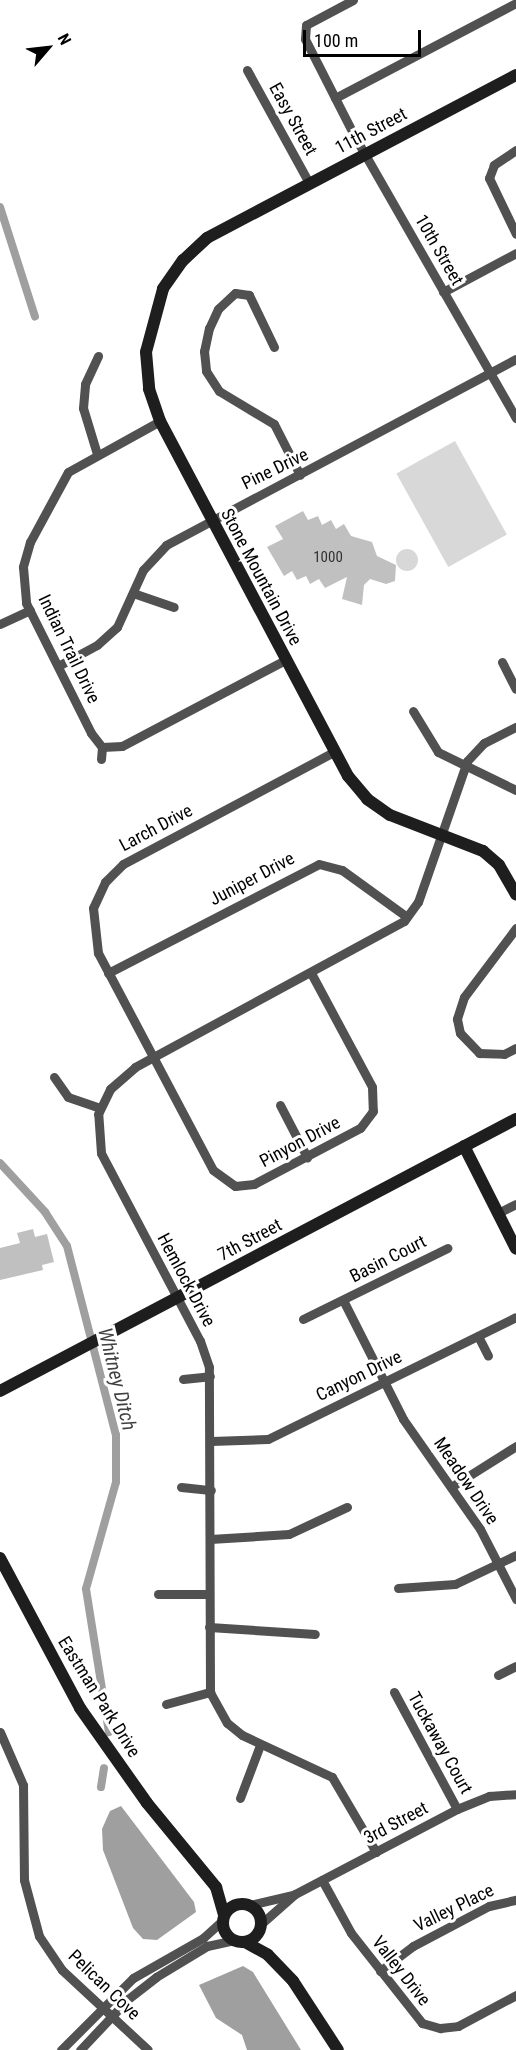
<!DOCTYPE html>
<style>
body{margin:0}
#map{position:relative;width:516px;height:2050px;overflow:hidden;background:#fff;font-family:"Roboto Condensed",sans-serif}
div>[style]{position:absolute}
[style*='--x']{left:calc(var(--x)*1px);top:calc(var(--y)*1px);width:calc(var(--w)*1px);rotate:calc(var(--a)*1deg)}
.green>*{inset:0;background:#d8d8d8;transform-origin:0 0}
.round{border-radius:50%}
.water>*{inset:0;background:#9f9f9f}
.canal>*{height:8px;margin:-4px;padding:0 4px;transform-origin:4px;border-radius:4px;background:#9f9f9f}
.building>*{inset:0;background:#c0c0c0}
.street>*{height:9px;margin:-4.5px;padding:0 4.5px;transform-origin:4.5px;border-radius:4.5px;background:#515151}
.secondary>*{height:12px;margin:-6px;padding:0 6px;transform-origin:6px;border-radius:6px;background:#1e1e1e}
.secondary>.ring{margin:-6px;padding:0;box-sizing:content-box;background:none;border:12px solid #1e1e1e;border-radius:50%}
span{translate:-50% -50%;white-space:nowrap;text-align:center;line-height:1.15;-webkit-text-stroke:6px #fff;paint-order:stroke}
.number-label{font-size:15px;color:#303030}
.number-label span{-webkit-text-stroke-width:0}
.street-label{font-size:18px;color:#000}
.water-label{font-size:20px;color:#404040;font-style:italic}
.north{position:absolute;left:18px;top:18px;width:60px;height:60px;-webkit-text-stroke:4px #fff;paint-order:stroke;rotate:62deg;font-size:16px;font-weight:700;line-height:24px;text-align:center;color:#000}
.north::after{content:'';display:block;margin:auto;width:21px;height:27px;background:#000;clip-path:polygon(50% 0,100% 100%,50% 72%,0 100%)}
.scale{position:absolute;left:303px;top:30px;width:118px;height:27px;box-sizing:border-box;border:3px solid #000;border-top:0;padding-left:8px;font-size:18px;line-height:21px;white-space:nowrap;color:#000;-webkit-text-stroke:4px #fff;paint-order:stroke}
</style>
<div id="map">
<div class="green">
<div style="left:455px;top:441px;width:107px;height:67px;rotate:61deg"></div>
<div class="round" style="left:396px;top:549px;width:22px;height:22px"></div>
</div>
<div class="water">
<div style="clip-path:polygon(121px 1806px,194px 1902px,196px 1912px,157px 1940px,143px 1939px,133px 1928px,103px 1850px,102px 1829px,110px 1811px)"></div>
<div style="clip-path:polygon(243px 1966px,253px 1972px,301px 2050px,247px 2050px,242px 2035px,216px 2018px,199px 1985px)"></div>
</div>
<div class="canal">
<div style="--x:0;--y:207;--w:115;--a:72.3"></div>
<div style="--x:0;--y:1163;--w:67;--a:47.4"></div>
<div style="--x:45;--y:1212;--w:40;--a:57.1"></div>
<div style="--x:67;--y:1246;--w:195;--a:75.5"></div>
<div style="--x:116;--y:1435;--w:47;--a:90"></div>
<div style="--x:116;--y:1482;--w:111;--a:105.7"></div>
<div style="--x:86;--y:1589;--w:145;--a:80.9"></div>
<div style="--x:101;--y:1787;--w:19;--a:-81"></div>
</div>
<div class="building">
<div style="clip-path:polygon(303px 511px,308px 520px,318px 516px,322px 525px,331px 520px,336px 529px,344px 524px,351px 536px,372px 542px,377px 556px,396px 565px,395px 581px,386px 584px,370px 579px,364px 585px,362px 605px,342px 599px,347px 577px,325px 588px,319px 579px,310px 584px,306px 576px,297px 580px,292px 571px,284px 576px,267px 547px,283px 539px,275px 526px)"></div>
<div style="clip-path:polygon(33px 1229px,35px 1237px,47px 1234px,54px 1262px,42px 1265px,43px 1270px,0 1280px,0 1248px,20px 1243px,17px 1233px)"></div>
</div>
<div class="street">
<div style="--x:353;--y:0;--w:53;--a:152"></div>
<div style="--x:306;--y:25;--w:14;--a:94"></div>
<div style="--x:305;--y:39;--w:110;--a:63"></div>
<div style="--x:355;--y:137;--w:324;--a:60.2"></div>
<div style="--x:247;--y:70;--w:129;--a:61.2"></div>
<div style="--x:335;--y:98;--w:204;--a:-27.7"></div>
<div style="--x:516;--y:150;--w:27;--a:146"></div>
<div style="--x:494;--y:165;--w:14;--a:111"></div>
<div style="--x:489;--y:178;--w:62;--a:64.3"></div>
<div style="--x:443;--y:292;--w:83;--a:-28.1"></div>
<div style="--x:274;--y:347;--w:58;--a:-115.7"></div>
<div style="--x:249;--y:295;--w:14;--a:-172"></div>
<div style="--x:235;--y:293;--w:23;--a:137"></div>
<div style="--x:218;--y:309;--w:21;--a:115"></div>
<div style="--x:209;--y:328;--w:24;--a:102"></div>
<div style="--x:204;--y:351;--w:20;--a:84"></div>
<div style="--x:206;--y:371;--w:24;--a:57"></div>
<div style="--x:219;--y:391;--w:64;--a:31"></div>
<div style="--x:274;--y:424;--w:57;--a:63"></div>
<div style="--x:160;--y:421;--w:105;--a:151"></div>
<div style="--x:68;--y:472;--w:80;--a:118.5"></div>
<div style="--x:30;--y:542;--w:26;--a:106"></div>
<div style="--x:23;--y:567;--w:36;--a:85"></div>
<div style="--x:26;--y:603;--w:145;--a:63.4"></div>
<div style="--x:91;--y:733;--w:18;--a:52"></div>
<div style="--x:102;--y:747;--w:20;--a:-3"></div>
<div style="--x:122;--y:746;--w:184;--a:-27.8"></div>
<div style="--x:97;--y:454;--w:48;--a:-106.9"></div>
<div style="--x:83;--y:408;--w:24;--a:-85"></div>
<div style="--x:85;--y:384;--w:31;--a:-65"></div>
<div style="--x:133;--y:593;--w:43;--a:18.9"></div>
<div style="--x:0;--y:624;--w:33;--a:-25"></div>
<div style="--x:502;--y:662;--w:30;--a:63"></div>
<div style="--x:58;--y:666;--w:44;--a:-28.3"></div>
<div style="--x:97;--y:645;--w:27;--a:-42"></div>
<div style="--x:117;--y:627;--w:63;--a:-65.5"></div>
<div style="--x:143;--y:570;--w:34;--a:-47"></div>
<div style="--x:166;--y:545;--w:396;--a:-28"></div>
<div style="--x:413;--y:711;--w:48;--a:58.6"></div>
<div style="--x:438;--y:752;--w:87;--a:26"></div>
<div style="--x:101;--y:759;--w:12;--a:-85"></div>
<div style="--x:516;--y:928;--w:86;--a:127"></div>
<div style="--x:464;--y:997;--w:23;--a:108"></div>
<div style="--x:457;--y:1019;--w:14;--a:78"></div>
<div style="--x:460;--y:1033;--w:28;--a:46"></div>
<div style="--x:479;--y:1053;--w:25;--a:2"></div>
<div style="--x:504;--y:1054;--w:13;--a:-27"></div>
<div style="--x:108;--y:973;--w:237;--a:-27.3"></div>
<div style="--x:319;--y:864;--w:24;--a:15"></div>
<div style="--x:342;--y:870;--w:80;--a:35.9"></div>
<div style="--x:311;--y:973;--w:129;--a:61.8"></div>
<div style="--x:372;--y:1087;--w:24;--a:88"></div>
<div style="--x:373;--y:1111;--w:21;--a:127"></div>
<div style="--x:360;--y:1128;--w:120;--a:152.2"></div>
<div style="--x:254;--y:1184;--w:19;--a:174"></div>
<div style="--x:235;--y:1186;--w:27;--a:-144"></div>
<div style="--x:213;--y:1170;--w:246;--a:-117.9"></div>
<div style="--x:98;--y:953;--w:45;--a:-96.3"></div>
<div style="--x:93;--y:908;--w:29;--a:-65"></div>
<div style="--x:105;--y:882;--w:25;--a:-45"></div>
<div style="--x:123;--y:864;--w:239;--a:-28"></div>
<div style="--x:54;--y:1077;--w:24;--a:55"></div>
<div style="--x:68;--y:1097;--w:34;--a:19"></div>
<div style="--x:280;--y:1105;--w:59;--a:62.6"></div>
<div style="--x:498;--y:1213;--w:20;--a:-27"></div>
<div style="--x:343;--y:1300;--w:133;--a:63.2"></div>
<div style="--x:403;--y:1419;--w:134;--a:55"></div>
<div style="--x:480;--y:1529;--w:79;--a:62.8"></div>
<div style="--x:303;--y:1319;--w:161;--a:-26.2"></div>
<div style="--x:478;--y:1336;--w:22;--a:63"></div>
<div style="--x:183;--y:1379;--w:27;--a:-6"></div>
<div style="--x:211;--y:1441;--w:57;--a:-2"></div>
<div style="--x:268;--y:1439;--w:276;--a:-26.2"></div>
<div style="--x:181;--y:1487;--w:30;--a:6"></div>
<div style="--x:451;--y:1487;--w:77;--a:-32.2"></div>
<div style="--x:210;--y:1539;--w:79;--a:-3.6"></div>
<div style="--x:289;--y:1534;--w:64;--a:-25"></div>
<div style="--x:398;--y:1588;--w:57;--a:-4"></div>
<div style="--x:455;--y:1584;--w:68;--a:-25.4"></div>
<div style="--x:158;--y:1594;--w:51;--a:0"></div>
<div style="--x:209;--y:1627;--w:106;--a:3.8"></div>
<div style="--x:498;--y:1675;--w:20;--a:-27"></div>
<div style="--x:394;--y:1692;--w:133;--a:61.7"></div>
<div style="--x:166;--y:1704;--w:46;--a:-15.3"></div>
<div style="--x:0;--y:1732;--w:58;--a:66.5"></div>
<div style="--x:23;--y:1785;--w:95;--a:89.4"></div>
<div style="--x:24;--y:1880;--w:58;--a:75"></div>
<div style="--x:39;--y:1936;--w:41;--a:55.9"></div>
<div style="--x:62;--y:1970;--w:117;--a:42.9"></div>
<div style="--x:240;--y:1798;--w:57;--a:-69.3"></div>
<div style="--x:376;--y:1852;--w:87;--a:-120.4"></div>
<div style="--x:332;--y:1777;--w:99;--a:-155"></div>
<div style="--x:242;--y:1735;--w:19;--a:-141"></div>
<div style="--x:227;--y:1723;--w:35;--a:-119"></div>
<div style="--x:210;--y:1692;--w:325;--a:-90.2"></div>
<div style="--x:209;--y:1367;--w:28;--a:-109"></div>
<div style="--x:200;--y:1341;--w:212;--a:-117.8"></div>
<div style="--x:101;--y:1153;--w:39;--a:-94"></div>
<div style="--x:98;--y:1114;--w:28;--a:-64"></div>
<div style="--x:110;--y:1089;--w:33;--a:-41"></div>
<div style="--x:135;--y:1067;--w:306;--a:-28.5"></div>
<div style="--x:404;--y:921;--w:24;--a:-54"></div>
<div style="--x:418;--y:902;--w:149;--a:-70.8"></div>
<div style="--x:467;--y:761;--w:25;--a:-47"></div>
<div style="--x:484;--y:743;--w:36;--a:-27"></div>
<div style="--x:322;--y:1880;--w:60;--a:61.3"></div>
<div style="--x:351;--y:1933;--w:115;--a:51.7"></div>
<div style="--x:422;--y:2023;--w:19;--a:16"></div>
<div style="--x:440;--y:2028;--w:18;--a:-6"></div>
<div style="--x:458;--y:2026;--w:66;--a:-28.1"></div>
<div style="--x:250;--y:1905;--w:43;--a:-13.4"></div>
<div style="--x:262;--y:1923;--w:44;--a:-41.3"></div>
<div style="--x:295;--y:1894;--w:183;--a:-27.7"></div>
<div style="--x:457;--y:1809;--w:35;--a:-22"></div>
<div style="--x:489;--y:1796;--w:27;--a:-4"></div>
<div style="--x:380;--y:1971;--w:41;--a:-37.1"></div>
<div style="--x:413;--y:1946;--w:86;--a:-27.8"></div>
<div style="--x:489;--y:1906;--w:28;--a:-13"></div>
<div style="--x:61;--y:2050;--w:102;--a:-45"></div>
<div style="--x:133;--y:1978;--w:81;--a:-29.7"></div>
<div style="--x:203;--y:1938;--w:27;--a:-42"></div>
<div style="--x:80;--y:2050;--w:70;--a:-46.7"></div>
<div style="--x:128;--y:1999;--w:36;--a:-38"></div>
<div style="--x:156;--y:1977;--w:60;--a:-31.3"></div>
<div style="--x:207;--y:1946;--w:29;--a:-12"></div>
</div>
<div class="secondary">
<div style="--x:516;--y:75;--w:349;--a:152.2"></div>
<div style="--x:207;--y:238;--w:33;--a:137"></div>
<div style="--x:183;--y:260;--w:35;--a:125"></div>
<div style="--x:163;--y:289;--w:65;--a:105.1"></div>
<div style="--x:146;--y:352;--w:37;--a:85"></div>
<div style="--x:149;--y:389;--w:34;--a:71"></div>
<div style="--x:160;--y:421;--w:402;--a:62.1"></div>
<div style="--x:348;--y:776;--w:30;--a:50"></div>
<div style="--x:367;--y:799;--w:28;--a:35"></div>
<div style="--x:390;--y:815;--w:100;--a:21.2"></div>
<div style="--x:483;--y:851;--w:21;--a:41"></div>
<div style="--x:499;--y:865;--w:34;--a:60"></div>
<div style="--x:464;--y:1146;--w:115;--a:63.2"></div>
<div style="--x:0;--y:1391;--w:583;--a:-27.8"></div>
<div style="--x:0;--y:1558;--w:170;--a:61.9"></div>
<div style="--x:80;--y:1708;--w:116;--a:54.8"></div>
<div style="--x:147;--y:1803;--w:109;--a:50.6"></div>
<div style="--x:216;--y:1887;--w:29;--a:74"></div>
<div class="ring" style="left:223px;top:1904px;width:26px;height:26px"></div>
<div style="--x:245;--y:1942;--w:26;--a:29"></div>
<div style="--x:268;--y:1955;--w:36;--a:46"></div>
<div style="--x:293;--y:1981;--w:82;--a:56.9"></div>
</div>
<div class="number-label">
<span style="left:328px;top:558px">1000</span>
</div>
<div class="street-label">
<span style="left:293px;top:119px;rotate:61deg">Easy Street</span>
<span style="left:371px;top:131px;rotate:-28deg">11th Street</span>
<span style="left:439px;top:250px;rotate:60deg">10th Street</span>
<span style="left:275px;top:469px;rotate:-26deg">Pine Drive</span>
<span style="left:261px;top:577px;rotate:62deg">Stone Mountain Drive</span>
<span style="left:69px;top:649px;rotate:64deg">Indian Trail Drive</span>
<span style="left:156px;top:828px;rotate:-28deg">Larch Drive</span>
<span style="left:252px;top:879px;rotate:-28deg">Juniper Drive</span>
<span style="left:300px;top:1142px;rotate:-28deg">Pinyon Drive</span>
<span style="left:250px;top:1240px;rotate:-28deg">7th Street</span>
<span style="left:388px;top:1259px;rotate:-27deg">Basin Court</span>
<span style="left:186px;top:1280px;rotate:62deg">Hemlock Drive</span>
<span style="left:359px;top:1376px;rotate:-26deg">Canyon Drive</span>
<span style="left:466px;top:1481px;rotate:56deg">Meadow Drive</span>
<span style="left:99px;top:1697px;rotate:58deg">Eastman Park Drive</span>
<span style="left:440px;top:1743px;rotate:61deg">Tuckaway Court</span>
<span style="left:396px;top:1823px;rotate:-28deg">3rd Street</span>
<span style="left:454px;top:1908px;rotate:-26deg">Valley Place</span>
<span style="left:401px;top:1971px;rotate:52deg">Valley Drive</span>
<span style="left:104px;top:1985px;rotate:44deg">Pelican Cove</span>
</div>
<div class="water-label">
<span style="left:117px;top:1379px;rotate:76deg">Whitney Ditch</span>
</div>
<div class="north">N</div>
<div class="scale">100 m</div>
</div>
